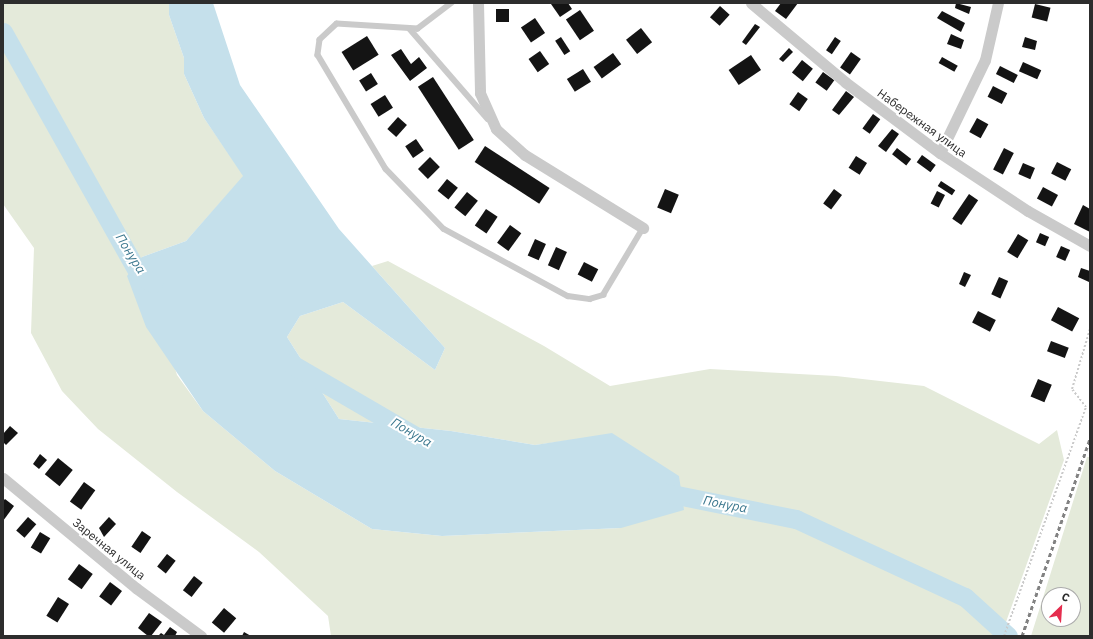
<!DOCTYPE html>
<meta charset="utf-8">
<style>
body{margin:0}
#map{position:relative;width:1093px;height:639px;overflow:hidden;background:#fff;font-family:"IBM Plex Sans",sans-serif}
div>[style]{position:absolute}
[style*='--x']{left:calc(var(--x)*1px);top:calc(var(--y)*1px);width:calc(var(--w)*1px);rotate:calc(var(--a)*1deg)}
.green>*{inset:0;background:#e4eada}
.water>*{inset:0;background:#c5e0eb}
.river>*{height:19px;margin:-9.5px;padding:0 9.5px;transform-origin:9.5px;border-radius:9.5px;background:#c5e0eb}
.building>*{inset:0;background:#141414;transform-origin:0 0}
.path>*{height:2px;margin-top:-1px;transform-origin:0;background:repeating-linear-gradient(90deg,#cacaca 0 2px,transparent 0 4px)}
.service>*{height:5.5px;margin:-2.75px;padding:0 2.75px;transform-origin:2.75px;border-radius:2.75px;background:#cacaca}
.minor>*{height:11px;margin:-5.5px;padding:0 5.5px;transform-origin:5.5px;border-radius:5.5px;background:#cacaca}
.rail>*{height:3px;margin-top:-1.5px;transform-origin:0;background:repeating-linear-gradient(90deg,#828282 0 4px,transparent 0 7px)}
span{translate:-50% -50%;white-space:nowrap;text-align:center;line-height:1.15;-webkit-text-stroke:4px #fff;paint-order:stroke}
.street-label{font-size:12px;color:#2d2d2d}
.water-label{font-size:13px;color:#3b778e;font-style:italic}
.frame{position:absolute;inset:0;border:4px solid #2d2d2d;pointer-events:none}
.north{position:absolute;left:1041px;top:587px;width:40px;height:40px;box-sizing:border-box;background:#fff;border:1px solid #ababab;border-radius:50%;rotate:25deg;font-size:11px;font-weight:700;line-height:16px;text-align:center;color:#2d2d2d}
.north::after{content:'';display:block;margin:auto;width:14px;height:18px;background:#e52d4e;clip-path:polygon(50% 0,100% 100%,50% 72%,0 100%)}
</style>
<div id="map">
<div class="green">
<div style="clip-path:polygon(3px 3px,169px 3px,169px 15px,184px 58px,184px 74px,204px 118px,244px 176px,186px 241px,142px 257px,177px 375px,203px 411px,275px 471px,372px 529px,442px 536px,621px 528px,572px 440px,535px 445px,451px 431px,339px 419px,287px 337px,300px 316px,343px 302px,435px 370px,445px 348px,372px 266px,388px 261px,544px 346px,610px 386px,710px 369px,836px 376px,924px 386px,1039px 444px,1057px 430px,1064px 460px,1001px 636px,331px 636px,328px 616px,259px 552px,177px 492px,98px 429px,62px 391px,31px 333px,34px 248px,3px 204px)"></div>
<div style="clip-path:polygon(evenodd,1087px 457px,1090px 457px,1090px 636px,1031px 636px,1087px 457px,1049px 595px,1073px 595px,1073px 619px,1049px 619px,1049px 595px)"></div>
</div>
<div class="water">
<div style="clip-path:polygon(169px 3px,213px 3px,240px 85px,339px 229px,445px 348px,435px 370px,343px 302px,300px 316px,287px 337px,339px 419px,451px 431px,535px 445px,612px 433px,679px 476px,684px 510px,621px 528px,442px 536px,372px 529px,275px 471px,203px 411px,146px 327px,127px 276px,142px 257px,186px 241px,243px 176px,204px 118px,184px 74px,184px 58px,169px 15px)"></div>
</div>
<div class="river">
<div style="--x:3;--y:32;--w:280;--a:60.7"></div>
<div style="--x:140;--y:276;--w:15;--a:28"></div>
<div style="--x:290;--y:363;--w:149;--a:30.2"></div>
<div style="--x:657;--y:491;--w:142;--a:11.4"></div>
<div style="--x:796;--y:519;--w:186;--a:24.8"></div>
<div style="--x:965;--y:597;--w:58;--a:42.2"></div>
</div>
<div class="building">
<div style="clip-path:polygon(553px 3px,568px 3px,572px 9px,560px 17px,551px 4px)"></div>
<div style="clip-path:polygon(781px 3px,798px 3px,786px 19px,775px 11px)"></div>
<div style="clip-path:polygon(956px 3px,971px 7px,969px 14px,955px 8px)"></div>
<div style="left:1035px;top:4px;width:16px;height:14px;rotate:14deg"></div>
<div style="left:720px;top:6px;width:13px;height:15px;rotate:42deg"></div>
<div style="left:496px;top:9px;width:13px;height:13px"></div>
<div style="left:580px;top:10px;width:25px;height:17px;rotate:56deg"></div>
<div style="clip-path:polygon(942px 11px,965px 23px,961px 32px,937px 18px)"></div>
<div style="left:535px;top:18px;width:18px;height:17px;rotate:56deg"></div>
<div style="clip-path:polygon(755px 24px,760px 27px,746px 45px,742px 42px)"></div>
<div style="left:641px;top:28px;width:18px;height:19px;rotate:52deg"></div>
<div style="clip-path:polygon(951px 34px,964px 40px,961px 49px,947px 44px)"></div>
<div style="left:367px;top:36px;width:22px;height:30px;rotate:58deg"></div>
<div style="left:561px;top:37px;width:17px;height:7px;rotate:57deg"></div>
<div style="left:835px;top:37px;width:7px;height:16px;rotate:34deg"></div>
<div style="clip-path:polygon(1025px 37px,1037px 41px,1035px 50px,1022px 47px)"></div>
<div style="clip-path:polygon(789px 48px,793px 52px,783px 62px,779px 59px)"></div>
<div style="clip-path:polygon(401px 49px,411px 64px,419px 57px,427px 68px,410px 81px,391px 55px)"></div>
<div style="left:540px;top:51px;width:16px;height:14px;rotate:55deg"></div>
<div style="left:851px;top:52px;width:12px;height:19px;rotate:35deg"></div>
<div style="left:613px;top:53px;width:14px;height:24px;rotate:54deg"></div>
<div style="left:751px;top:55px;width:18px;height:27px;rotate:56deg"></div>
<div style="left:942px;top:57px;width:18px;height:7px;rotate:29deg"></div>
<div style="left:802px;top:60px;width:14px;height:16px;rotate:39deg"></div>
<div style="left:1023px;top:62px;width:20px;height:10px;rotate:24deg"></div>
<div style="left:1000px;top:66px;width:20px;height:9px;rotate:27deg"></div>
<div style="left:583px;top:69px;width:15px;height:19px;rotate:58deg"></div>
<div style="left:823px;top:72px;width:14px;height:13px;rotate:36deg"></div>
<div style="left:371px;top:73px;width:13px;height:14px;rotate:58deg"></div>
<div style="left:433px;top:77px;width:75px;height:18px;rotate:57deg"></div>
<div style="left:993px;top:86px;width:16px;height:12px;rotate:27deg"></div>
<div style="clip-path:polygon(846px 91px,854px 97px,839px 115px,832px 110px)"></div>
<div style="left:798px;top:92px;width:12px;height:15px;rotate:35deg"></div>
<div style="left:385px;top:95px;width:15px;height:17px;rotate:58deg"></div>
<div style="left:873px;top:114px;width:9px;height:18px;rotate:36deg"></div>
<div style="left:398px;top:117px;width:12px;height:16px;rotate:42deg"></div>
<div style="left:977px;top:118px;width:13px;height:16px;rotate:29deg"></div>
<div style="clip-path:polygon(892px 129px,899px 134px,886px 152px,878px 146px)"></div>
<div style="left:416px;top:139px;width:14px;height:13px;rotate:56deg"></div>
<div style="left:485px;top:146px;width:77px;height:19px;rotate:33deg"></div>
<div style="left:897px;top:148px;width:18px;height:8px;rotate:38deg"></div>
<div style="left:1004px;top:148px;width:11px;height:24px;rotate:27deg"></div>
<div style="left:922px;top:155px;width:17px;height:9px;rotate:36deg"></div>
<div style="left:856px;top:156px;width:13px;height:14px;rotate:32deg"></div>
<div style="left:430px;top:157px;width:14px;height:17px;rotate:45deg"></div>
<div style="left:1057px;top:162px;width:16px;height:13px;rotate:27deg"></div>
<div style="left:1023px;top:163px;width:13px;height:12px;rotate:23deg"></div>
<div style="left:447px;top:179px;width:14px;height:15px;rotate:39deg"></div>
<div style="left:941px;top:181px;width:17px;height:6px;rotate:33deg"></div>
<div style="left:1043px;top:187px;width:17px;height:13px;rotate:28deg"></div>
<div style="left:665px;top:189px;width:15px;height:20px;rotate:23deg"></div>
<div style="left:834px;top:189px;width:10px;height:18px;rotate:37deg"></div>
<div style="left:937px;top:191px;width:9px;height:14px;rotate:27deg"></div>
<div style="left:467px;top:192px;width:14px;height:20px;rotate:39deg"></div>
<div style="left:969px;top:194px;width:11px;height:30px;rotate:34deg"></div>
<div style="clip-path:polygon(1083px 205px,1090px 209px,1090px 232px,1074px 224px)"></div>
<div style="left:486px;top:209px;width:14px;height:20px;rotate:34deg"></div>
<div style="left:510px;top:225px;width:14px;height:22px;rotate:36deg"></div>
<div style="left:1040px;top:233px;width:10px;height:10px;rotate:24deg"></div>
<div style="left:1018px;top:234px;width:12px;height:21px;rotate:31deg"></div>
<div style="left:535px;top:239px;width:12px;height:18px;rotate:24deg"></div>
<div style="left:1061px;top:246px;width:10px;height:12px;rotate:24deg"></div>
<div style="left:556px;top:247px;width:12px;height:20px;rotate:24deg"></div>
<div style="left:584px;top:262px;width:16px;height:14px;rotate:27deg"></div>
<div style="clip-path:polygon(1081px 268px,1090px 271px,1089px 282px,1078px 277px)"></div>
<div style="clip-path:polygon(964px 272px,971px 275px,965px 287px,959px 284px)"></div>
<div style="left:999px;top:277px;width:10px;height:19px;rotate:24deg"></div>
<div style="left:1058px;top:307px;width:24px;height:15px;rotate:28deg"></div>
<div style="left:978px;top:311px;width:20px;height:13px;rotate:27deg"></div>
<div style="left:1051px;top:341px;width:19px;height:11px;rotate:21deg"></div>
<div style="left:1038px;top:379px;width:15px;height:19px;rotate:23deg"></div>
<div style="clip-path:polygon(10px 426px,18px 433px,6px 445px,3px 442px,3px 434px)"></div>
<div style="clip-path:polygon(40px 454px,47px 460px,39px 469px,33px 464px)"></div>
<div style="left:58px;top:458px;width:19px;height:21px;rotate:39deg"></div>
<div style="left:84px;top:482px;width:14px;height:24px;rotate:36deg"></div>
<div style="clip-path:polygon(5px 499px,14px 506px,3px 521px,3px 501px)"></div>
<div style="left:28px;top:517px;width:11px;height:18px;rotate:41deg"></div>
<div style="clip-path:polygon(109px 517px,116px 524px,104px 537px,99px 528px)"></div>
<div style="left:142px;top:531px;width:11px;height:19px;rotate:34deg"></div>
<div style="left:40px;top:532px;width:12px;height:18px;rotate:31deg"></div>
<div style="left:167px;top:554px;width:11px;height:16px;rotate:38deg"></div>
<div style="left:79px;top:564px;width:17px;height:19px;rotate:36deg"></div>
<div style="left:194px;top:576px;width:11px;height:18px;rotate:38deg"></div>
<div style="left:110px;top:582px;width:15px;height:18px;rotate:37deg"></div>
<div style="left:58px;top:597px;width:13px;height:22px;rotate:32deg"></div>
<div style="left:224px;top:608px;width:16px;height:19px;rotate:40deg"></div>
<div style="clip-path:polygon(149px 613px,162px 622px,151px 636px,148px 636px,138px 628px)"></div>
<div style="clip-path:polygon(170px 627px,177px 632px,175px 636px,158px 636px,161px 633px,164px 635px)"></div>
<div style="clip-path:polygon(244px 632px,251px 636px,242px 636px)"></div>
</div>
<div class="path">
<div style="--x:1004;--y:636;--w:243;--a:-70.3"></div>
<div style="--x:1086;--y:407;--w:23;--a:-128"></div>
<div style="--x:1072;--y:389;--w:63;--a:-73.3"></div>
</div>
<div class="service">
<div style="--x:452;--y:3;--w:43;--a:142.6"></div>
<div style="--x:418;--y:29;--w:81;--a:-176.5"></div>
<div style="--x:337;--y:24;--w:23;--a:137"></div>
<div style="--x:320;--y:40;--w:15;--a:98"></div>
<div style="--x:318;--y:55;--w:133;--a:59.2"></div>
<div style="--x:386;--y:169;--w:83;--a:46"></div>
<div style="--x:444;--y:229;--w:141;--a:28.4"></div>
<div style="--x:568;--y:296;--w:22;--a:8"></div>
<div style="--x:590;--y:299;--w:14;--a:-17"></div>
<div style="--x:603;--y:295;--w:78;--a:-59.2"></div>
<div style="--x:410;--y:29;--w:119;--a:49.1"></div>
</div>
<div class="minor">
<div style="--x:478;--y:3;--w:90;--a:88.7"></div>
<div style="--x:480;--y:93;--w:39;--a:66"></div>
<div style="--x:496;--y:129;--w:39;--a:42"></div>
<div style="--x:525;--y:155;--w:139;--a:31.7"></div>
<div style="--x:751;--y:3;--w:123;--a:40"></div>
<div style="--x:845;--y:82;--w:119;--a:36.8"></div>
<div style="--x:940;--y:153;--w:105;--a:33.4"></div>
<div style="--x:1028;--y:211;--w:71;--a:29.4"></div>
<div style="--x:940;--y:153;--w:103;--a:-64.2"></div>
<div style="--x:985;--y:60;--w:58;--a:-77.2"></div>
<div style="--x:3;--y:478;--w:173;--a:39.6"></div>
<div style="--x:136;--y:588;--w:81;--a:36.4"></div>
</div>
<div class="rail">
<div style="--x:1022;--y:636;--w:209;--a:-71"></div>
</div>
<div class="street-label">
<span style="left:922px;top:123px;rotate:36deg">Набережная улица</span>
<span style="left:109px;top:549px;rotate:39deg">Заречная улица</span>
</div>
<div class="water-label">
<span style="left:130px;top:254px;rotate:58deg">Понура</span>
<span style="left:411px;top:433px;rotate:30deg">Понура</span>
<span style="left:725px;top:505px;rotate:11deg">Понура</span>
</div>
<div class="frame"></div>
<div class="north">С</div>
</div>
